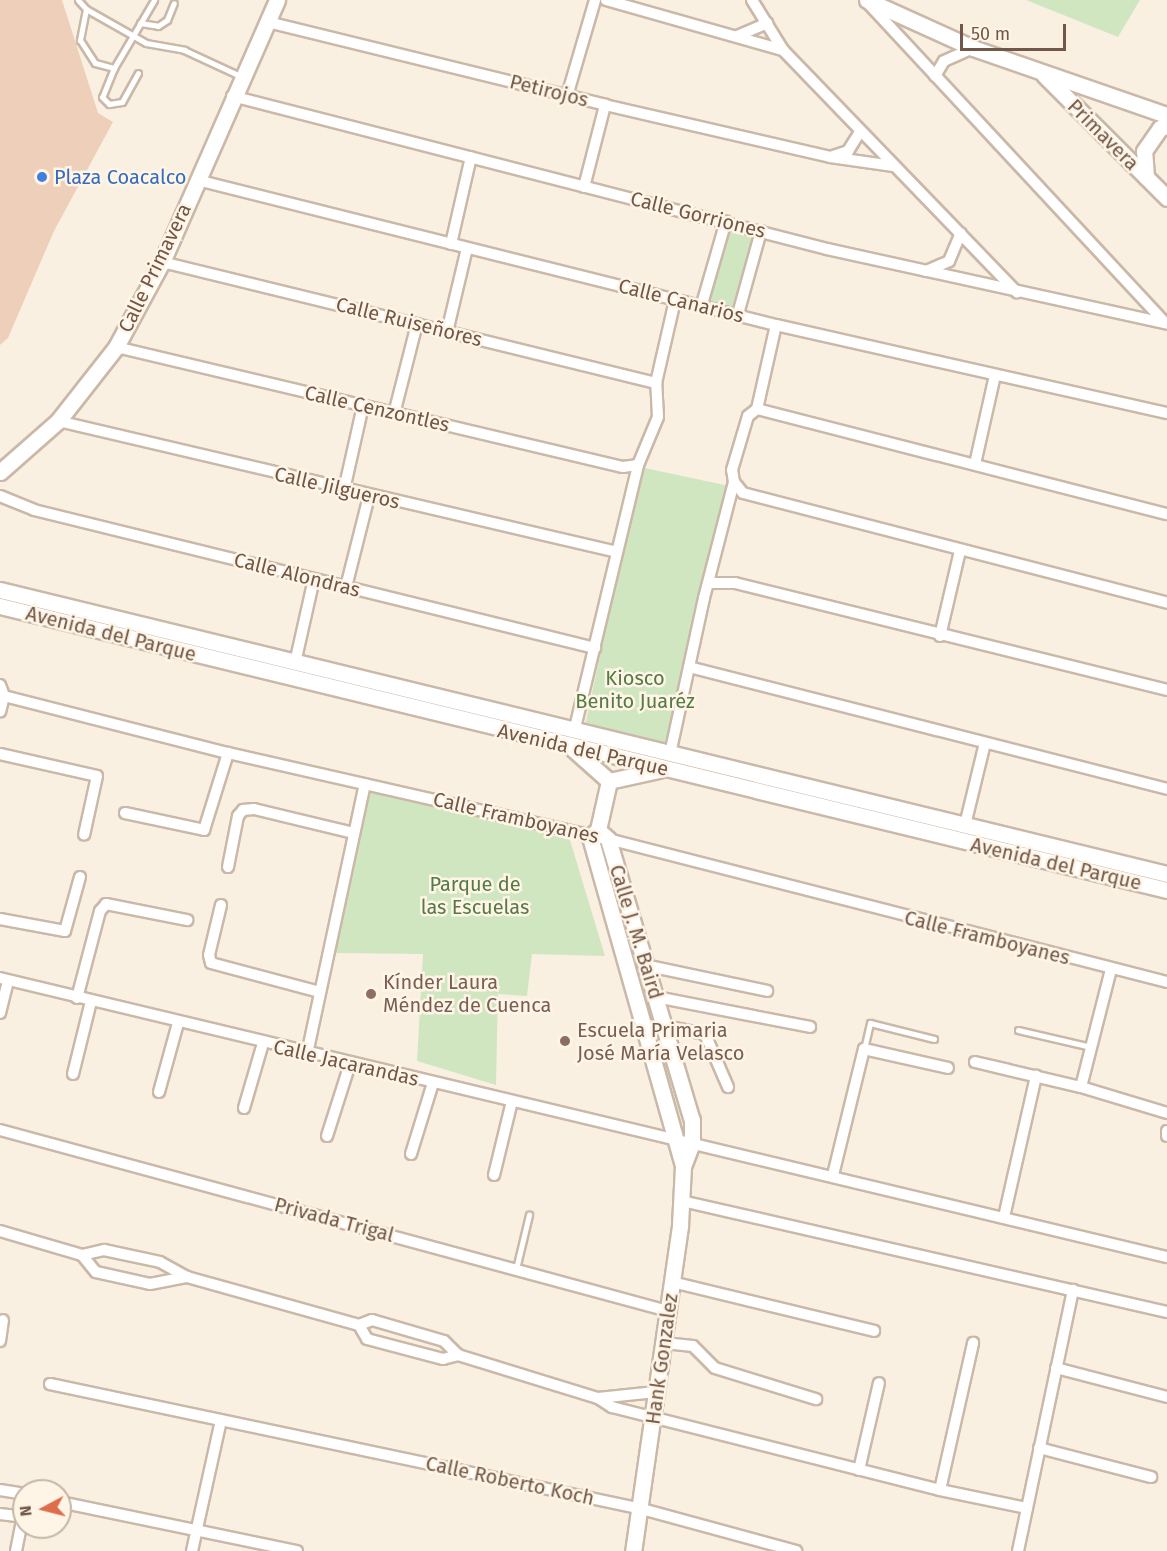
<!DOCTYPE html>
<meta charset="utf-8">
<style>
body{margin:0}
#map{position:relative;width:1167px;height:1551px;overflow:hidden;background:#faf0e1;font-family:"Fira Sans",sans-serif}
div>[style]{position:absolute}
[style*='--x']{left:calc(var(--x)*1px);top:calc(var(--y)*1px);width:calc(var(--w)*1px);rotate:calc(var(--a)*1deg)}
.green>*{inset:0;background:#d0e6c1;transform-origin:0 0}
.building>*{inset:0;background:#eecfba}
.roads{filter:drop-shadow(2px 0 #cab8a8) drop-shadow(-2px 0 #cab8a8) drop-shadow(0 2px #cab8a8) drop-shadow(0 -2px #cab8a8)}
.lane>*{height:5px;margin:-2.5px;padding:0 2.5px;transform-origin:2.5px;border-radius:2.5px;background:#fff}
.street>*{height:10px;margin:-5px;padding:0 5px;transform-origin:5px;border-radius:5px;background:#fff}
.secondary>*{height:15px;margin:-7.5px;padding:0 7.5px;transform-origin:7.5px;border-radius:7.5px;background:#fff}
.dots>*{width:16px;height:16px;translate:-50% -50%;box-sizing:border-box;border:3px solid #fef5e6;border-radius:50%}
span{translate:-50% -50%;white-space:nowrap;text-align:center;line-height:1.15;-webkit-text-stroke:5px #fef5e6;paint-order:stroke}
.street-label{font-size:20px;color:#705749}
.shop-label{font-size:20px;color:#366cbe}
.left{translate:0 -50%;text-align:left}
.park-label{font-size:20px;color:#547a45}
.education-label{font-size:20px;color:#785e54}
.north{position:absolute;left:12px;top:1479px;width:60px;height:60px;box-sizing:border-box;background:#fef5e6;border:2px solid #c5b6a7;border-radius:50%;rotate:263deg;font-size:16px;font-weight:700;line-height:24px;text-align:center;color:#705749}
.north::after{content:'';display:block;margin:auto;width:21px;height:27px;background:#de6d4c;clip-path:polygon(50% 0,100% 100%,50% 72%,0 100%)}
.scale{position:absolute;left:960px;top:24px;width:106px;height:27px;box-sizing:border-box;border:3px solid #705749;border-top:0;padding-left:8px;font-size:18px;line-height:21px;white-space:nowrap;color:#705749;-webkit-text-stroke:4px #fef5e6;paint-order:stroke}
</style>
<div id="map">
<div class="green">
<div style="clip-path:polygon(1026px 0,1140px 0,1118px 37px)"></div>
<div style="left:726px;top:221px;width:36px;height:86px;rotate:16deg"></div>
<div style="left:640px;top:467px;width:95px;height:273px;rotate:12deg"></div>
<div style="clip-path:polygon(365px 784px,570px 840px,605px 956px,532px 954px,527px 996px,498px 994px,496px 1085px,417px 1061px,423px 954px,330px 953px)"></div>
</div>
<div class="building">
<div style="clip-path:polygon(0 0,62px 0,98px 113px,113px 122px,54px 231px,8px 338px,0 345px)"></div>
</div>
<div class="roads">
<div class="lane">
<div style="--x:78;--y:0;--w:12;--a:48"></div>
<div style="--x:86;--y:9;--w:69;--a:29.5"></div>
<div style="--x:146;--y:43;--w:39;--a:10"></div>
<div style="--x:184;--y:50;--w:62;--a:24.9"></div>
<div style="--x:86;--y:9;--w:32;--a:101"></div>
<div style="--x:80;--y:40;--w:27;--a:57"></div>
<div style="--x:95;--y:63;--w:20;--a:15"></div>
<div style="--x:114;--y:68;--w:79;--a:-59.5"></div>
<div style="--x:140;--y:23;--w:18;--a:9"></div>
<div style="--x:158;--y:26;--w:11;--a:-34"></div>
<div style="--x:167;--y:20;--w:18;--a:-68"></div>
<div style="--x:114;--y:68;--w:31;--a:112"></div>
<div style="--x:102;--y:97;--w:10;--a:45"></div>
<div style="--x:109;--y:104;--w:13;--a:-9"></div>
<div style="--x:122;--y:102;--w:33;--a:-61"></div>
<div style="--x:1018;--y:1030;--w:75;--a:13.1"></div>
<div style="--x:864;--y:1049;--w:27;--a:-77"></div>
<div style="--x:870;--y:1023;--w:66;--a:14"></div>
<div style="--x:516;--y:1269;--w:56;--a:-76.5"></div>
</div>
<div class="street">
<div style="--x:606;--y:0;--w:184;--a:15.8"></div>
<div style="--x:752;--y:0;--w:59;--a:58.2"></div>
<div style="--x:783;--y:50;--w:337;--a:46"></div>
<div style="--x:867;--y:2;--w:438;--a:47.1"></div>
<div style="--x:268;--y:22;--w:347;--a:13.8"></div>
<div style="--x:605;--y:105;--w:231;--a:13"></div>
<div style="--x:830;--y:157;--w:64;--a:8.1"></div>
<div style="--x:737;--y:36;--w:33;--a:-23"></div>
<div style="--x:935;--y:76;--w:17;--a:-59"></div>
<div style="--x:944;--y:61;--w:32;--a:-24"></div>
<div style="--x:232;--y:96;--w:614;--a:14.42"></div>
<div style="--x:827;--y:249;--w:348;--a:12.4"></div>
<div style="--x:567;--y:96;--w:100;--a:-73.7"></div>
<div style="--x:833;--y:156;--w:16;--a:-18"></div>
<div style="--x:848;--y:151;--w:22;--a:-58"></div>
<div style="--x:197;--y:180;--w:597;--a:14.06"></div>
<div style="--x:776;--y:325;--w:401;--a:12.7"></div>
<div style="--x:584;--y:187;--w:85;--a:-75.6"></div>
<div style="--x:451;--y:244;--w:89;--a:-77.1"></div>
<div style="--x:162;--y:262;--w:509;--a:13.76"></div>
<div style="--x:926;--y:271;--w:25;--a:-23"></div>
<div style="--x:949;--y:261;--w:30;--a:-67"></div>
<div style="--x:702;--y:304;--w:86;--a:-73.9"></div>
<div style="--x:738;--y:314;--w:86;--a:-74.5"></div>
<div style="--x:447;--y:332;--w:86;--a:-76.6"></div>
<div style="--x:116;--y:347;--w:521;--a:13.32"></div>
<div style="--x:623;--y:467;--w:15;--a:-8"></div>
<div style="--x:757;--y:409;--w:423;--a:14.4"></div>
<div style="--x:394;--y:414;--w:93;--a:-75.7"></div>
<div style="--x:58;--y:421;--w:574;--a:13.19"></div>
<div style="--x:975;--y:464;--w:91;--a:-77.3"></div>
<div style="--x:734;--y:482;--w:14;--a:51"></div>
<div style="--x:743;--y:493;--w:438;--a:14.5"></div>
<div style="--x:344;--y:490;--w:86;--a:-77.3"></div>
<div style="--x:0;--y:496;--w:37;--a:22"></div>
<div style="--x:34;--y:510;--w:578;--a:13.82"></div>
<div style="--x:709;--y:583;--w:26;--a:0"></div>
<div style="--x:735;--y:583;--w:445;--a:13.9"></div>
<div style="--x:346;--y:587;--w:94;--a:-75.8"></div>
<div style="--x:940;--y:636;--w:87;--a:-76.8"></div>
<div style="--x:295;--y:663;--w:86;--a:-77.3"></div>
<div style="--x:689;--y:667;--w:493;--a:14.3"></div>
<div style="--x:0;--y:685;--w:12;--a:70"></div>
<div style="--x:4;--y:696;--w:16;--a:104"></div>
<div style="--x:4;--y:696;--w:231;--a:14.3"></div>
<div style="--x:228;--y:753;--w:390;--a:12.8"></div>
<div style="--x:608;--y:839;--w:577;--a:14.35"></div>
<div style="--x:574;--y:732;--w:275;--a:-76.5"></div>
<div style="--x:638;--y:465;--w:52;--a:-67.4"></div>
<div style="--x:658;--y:417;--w:34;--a:-93"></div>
<div style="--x:656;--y:383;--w:85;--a:-77.1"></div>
<div style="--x:0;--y:754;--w:99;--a:12.8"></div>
<div style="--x:97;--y:776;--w:60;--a:102.4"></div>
<div style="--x:670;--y:754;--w:160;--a:-77.7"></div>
<div style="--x:704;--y:598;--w:120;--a:-75.5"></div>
<div style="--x:734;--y:482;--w:12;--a:-99"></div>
<div style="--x:732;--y:470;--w:56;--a:-73.5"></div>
<div style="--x:748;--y:416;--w:11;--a:-38"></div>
<div style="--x:757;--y:409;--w:86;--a:-77.3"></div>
<div style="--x:125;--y:813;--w:81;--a:12.1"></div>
<div style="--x:204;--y:830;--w:81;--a:-72.7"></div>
<div style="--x:965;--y:825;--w:84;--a:-76.3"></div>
<div style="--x:228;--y:867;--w:52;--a:-78.9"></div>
<div style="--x:238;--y:816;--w:8;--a:-50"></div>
<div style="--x:243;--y:810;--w:11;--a:-5"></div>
<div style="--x:254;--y:809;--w:103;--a:13.5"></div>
<div style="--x:221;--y:905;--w:51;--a:103.5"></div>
<div style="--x:209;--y:955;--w:8;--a:76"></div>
<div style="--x:211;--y:963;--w:113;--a:14.9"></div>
<div style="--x:0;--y:919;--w:66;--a:10.5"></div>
<div style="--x:65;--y:931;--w:56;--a:-74.5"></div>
<div style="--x:644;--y:965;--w:126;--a:11.9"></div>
<div style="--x:0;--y:978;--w:1200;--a:13.45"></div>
<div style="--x:656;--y:997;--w:157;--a:11"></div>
<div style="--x:77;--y:998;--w:90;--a:-75.2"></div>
<div style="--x:100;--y:911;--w:9;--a:-49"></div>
<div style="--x:106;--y:904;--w:83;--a:11.2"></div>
<div style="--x:0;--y:1013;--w:33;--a:-76"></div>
<div style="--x:665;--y:1026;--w:41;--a:11.3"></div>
<div style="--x:705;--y:1034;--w:58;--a:66.5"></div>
<div style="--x:307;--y:1054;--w:276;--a:-77.9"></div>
<div style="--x:975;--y:1062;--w:109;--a:13.3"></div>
<div style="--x:1081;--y:1087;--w:90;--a:16.8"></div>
<div style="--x:73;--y:1074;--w:75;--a:-76.1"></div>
<div style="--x:1081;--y:1087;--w:122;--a:-75.7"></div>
<div style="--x:159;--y:1092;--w:72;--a:-74.6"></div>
<div style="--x:244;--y:1108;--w:68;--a:-73.7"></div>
<div style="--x:0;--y:1130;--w:692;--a:15.16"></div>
<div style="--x:1167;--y:1131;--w:5;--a:90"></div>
<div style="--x:327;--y:1136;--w:76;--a:-72.3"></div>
<div style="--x:411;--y:1154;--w:74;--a:-72.8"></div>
<div style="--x:494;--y:1175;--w:76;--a:-76.3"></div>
<div style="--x:833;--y:1175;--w:130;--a:-76.2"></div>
<div style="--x:864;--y:1049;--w:86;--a:12.7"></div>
<div style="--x:682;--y:1201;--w:498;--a:12.9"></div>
<div style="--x:1004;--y:1217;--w:145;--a:-77.2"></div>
<div style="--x:0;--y:1231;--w:85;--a:16.3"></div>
<div style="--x:82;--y:1255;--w:23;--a:-13"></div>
<div style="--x:104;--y:1250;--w:57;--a:12.1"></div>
<div style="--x:160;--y:1262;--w:31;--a:29"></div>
<div style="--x:187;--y:1277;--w:179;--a:15.6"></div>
<div style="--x:359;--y:1325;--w:14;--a:-21"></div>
<div style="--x:372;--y:1320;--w:75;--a:16.3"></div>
<div style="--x:444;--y:1341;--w:20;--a:45"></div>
<div style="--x:458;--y:1355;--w:146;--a:17.1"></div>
<div style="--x:598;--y:1398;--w:17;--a:33"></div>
<div style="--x:612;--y:1407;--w:338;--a:14.2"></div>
<div style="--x:940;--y:1490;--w:89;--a:11.7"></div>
<div style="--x:82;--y:1255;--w:22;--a:51"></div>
<div style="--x:96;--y:1272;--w:55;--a:12.5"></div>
<div style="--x:150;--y:1284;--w:38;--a:-11"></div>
<div style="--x:672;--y:1282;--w:208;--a:13.6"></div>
<div style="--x:359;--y:1325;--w:16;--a:60"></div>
<div style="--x:367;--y:1339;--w:79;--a:14.7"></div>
<div style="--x:443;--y:1359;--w:16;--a:-15"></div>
<div style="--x:0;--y:1341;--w:21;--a:-82"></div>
<div style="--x:664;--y:1343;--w:29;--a:6"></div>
<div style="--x:693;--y:1346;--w:31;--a:45"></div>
<div style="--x:715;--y:1368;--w:106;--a:17.1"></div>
<div style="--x:1056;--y:1368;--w:115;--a:14.6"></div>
<div style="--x:50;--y:1384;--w:601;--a:11.91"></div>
<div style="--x:638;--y:1508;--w:164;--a:15.2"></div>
<div style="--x:598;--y:1398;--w:58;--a:-5.9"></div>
<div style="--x:1039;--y:1448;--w:116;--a:14.5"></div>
<div style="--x:859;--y:1470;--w:89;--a:-77.1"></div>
<div style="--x:0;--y:1490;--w:24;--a:9"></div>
<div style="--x:940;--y:1490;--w:151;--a:-77.3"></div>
<div style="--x:60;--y:1502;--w:242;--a:11.7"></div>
<div style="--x:0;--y:1514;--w:23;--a:7"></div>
<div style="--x:16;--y:1551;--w:41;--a:-78.7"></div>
<div style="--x:192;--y:1551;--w:134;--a:-77.5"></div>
<div style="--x:1018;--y:1551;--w:267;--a:-78.1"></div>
</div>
<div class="secondary">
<div style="--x:867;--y:0;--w:116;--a:24.4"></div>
<div style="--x:973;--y:48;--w:205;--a:19.1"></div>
<div style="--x:1044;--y:75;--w:174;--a:45"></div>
<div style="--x:1146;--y:177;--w:26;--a:-94"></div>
<div style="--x:1144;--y:151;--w:28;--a:-55"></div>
<div style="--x:1160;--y:128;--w:7;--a:-16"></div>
<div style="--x:0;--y:472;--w:77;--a:-41.3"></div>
<div style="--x:58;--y:421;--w:94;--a:-51.9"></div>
<div style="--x:116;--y:347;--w:97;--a:-61.6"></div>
<div style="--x:162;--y:262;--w:286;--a:-66.3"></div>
<div style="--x:0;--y:590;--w:1201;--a:13.68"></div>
<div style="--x:0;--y:606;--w:1201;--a:13.68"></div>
<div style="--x:573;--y:749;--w:48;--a:41.6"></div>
<div style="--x:609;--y:781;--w:50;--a:102.7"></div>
<div style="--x:598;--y:830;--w:11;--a:139"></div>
<div style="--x:590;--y:837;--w:342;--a:74.2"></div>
<div style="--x:609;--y:781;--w:51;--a:-12.4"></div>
<div style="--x:598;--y:830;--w:13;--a:42"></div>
<div style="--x:608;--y:839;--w:293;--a:73.4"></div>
<div style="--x:692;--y:1120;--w:23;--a:90"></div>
<div style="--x:692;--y:1143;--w:25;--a:111"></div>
<div style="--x:683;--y:1166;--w:60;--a:92.9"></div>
<div style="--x:680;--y:1226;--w:328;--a:98.2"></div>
</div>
</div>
<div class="dots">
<div style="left:42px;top:177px;background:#3f7fe0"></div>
<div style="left:371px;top:994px;background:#8d6e63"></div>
<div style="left:565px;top:1041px;background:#8d6e63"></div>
</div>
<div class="street-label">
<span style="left:549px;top:91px;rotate:14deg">Petirojos</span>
<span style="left:1103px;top:135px;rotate:45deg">Primavera</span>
<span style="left:698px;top:215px;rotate:14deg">Calle Gorriones</span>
<span style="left:155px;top:268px;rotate:-64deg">Calle Primavera</span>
<span style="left:681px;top:301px;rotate:14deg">Calle Canarios</span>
<span style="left:409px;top:322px;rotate:14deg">Calle Ruiseñores</span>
<span style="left:377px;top:409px;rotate:13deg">Calle Cenzontles</span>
<span style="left:337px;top:488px;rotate:13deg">Calle Jilgueros</span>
<span style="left:297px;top:575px;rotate:14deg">Calle Alondras</span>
<span style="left:111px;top:634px;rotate:14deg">Avenida del Parque</span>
<span style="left:583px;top:750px;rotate:13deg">Avenida del Parque</span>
<span style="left:516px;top:818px;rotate:13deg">Calle Framboyanes</span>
<span style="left:1056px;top:864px;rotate:13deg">Avenida del Parque</span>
<span style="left:636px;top:932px;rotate:73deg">Calle J. M. Baird</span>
<span style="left:987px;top:938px;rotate:14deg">Calle Framboyanes</span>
<span style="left:346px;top:1063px;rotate:13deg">Calle Jacarandas</span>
<span style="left:334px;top:1220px;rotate:15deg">Privada Trigal</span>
<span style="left:662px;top:1359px;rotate:-82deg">Hank Gonzalez</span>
<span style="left:510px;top:1481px;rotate:12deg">Calle Roberto Koch</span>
</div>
<div class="shop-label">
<span class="left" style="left:54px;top:177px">Plaza Coacalco</span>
</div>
<div class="park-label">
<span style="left:635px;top:690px">Kiosco<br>Benito Juaréz</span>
<span style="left:475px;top:896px">Parque de<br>las Escuelas</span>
</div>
<div class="education-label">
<span class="left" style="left:383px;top:994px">Kínder Laura<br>Méndez de Cuenca</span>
<span class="left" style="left:577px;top:1042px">Escuela Primaria<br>José María Velasco</span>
</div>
<div class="north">N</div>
<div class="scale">50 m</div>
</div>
